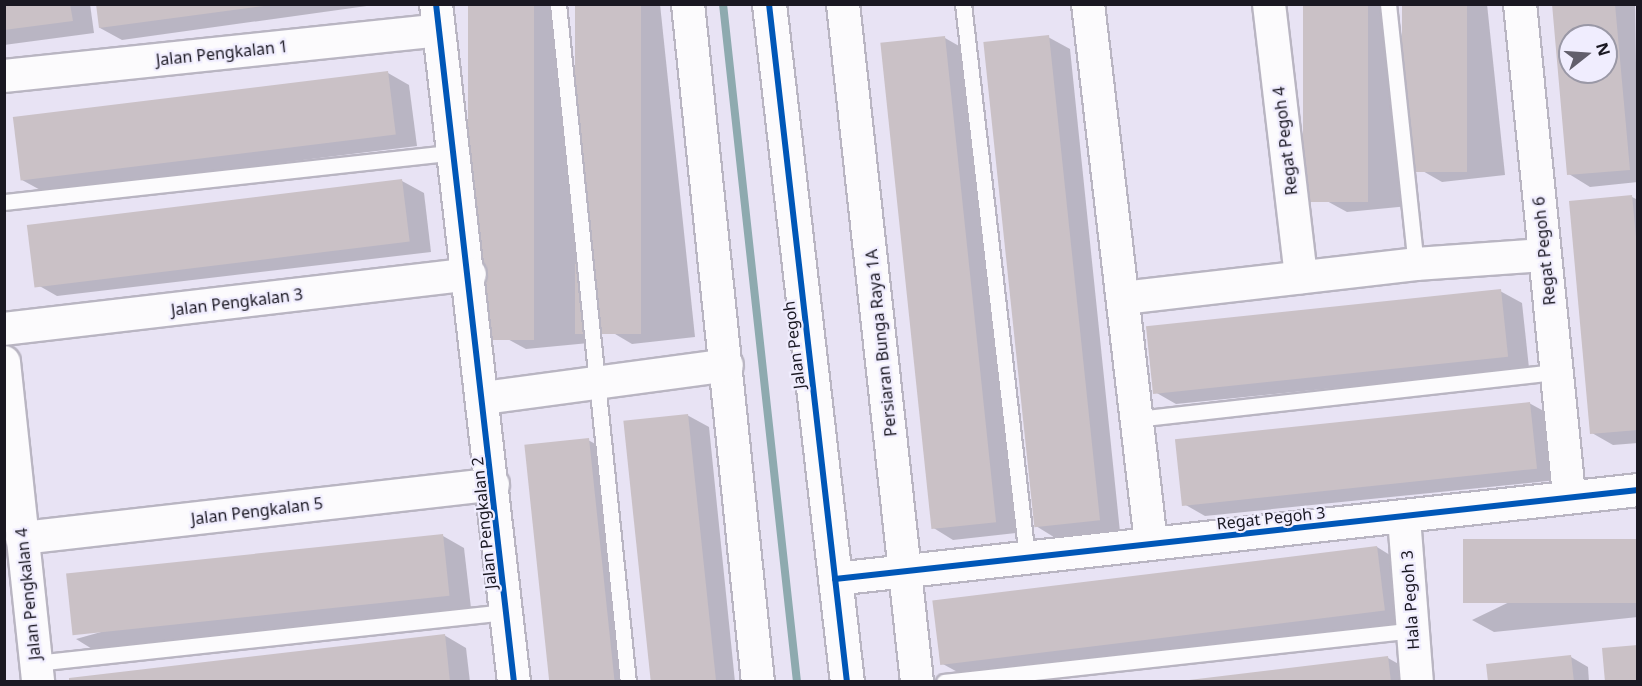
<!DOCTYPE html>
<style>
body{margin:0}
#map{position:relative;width:1642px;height:686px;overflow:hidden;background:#e8e3f4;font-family:"Noto Sans",sans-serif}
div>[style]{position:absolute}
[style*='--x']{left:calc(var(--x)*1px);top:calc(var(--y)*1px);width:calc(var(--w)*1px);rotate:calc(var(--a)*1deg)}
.shadow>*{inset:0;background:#0003}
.stream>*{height:8px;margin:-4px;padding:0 4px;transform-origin:4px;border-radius:4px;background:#8eaaaf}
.building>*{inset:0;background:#cac1c6;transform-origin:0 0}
.roads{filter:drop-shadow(2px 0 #b9b5c2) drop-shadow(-2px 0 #b9b5c2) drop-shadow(0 2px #b9b5c2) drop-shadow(0 -2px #b9b5c2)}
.lane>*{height:15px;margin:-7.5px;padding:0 7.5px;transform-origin:7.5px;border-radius:7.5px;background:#fcfbfd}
.street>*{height:32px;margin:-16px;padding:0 16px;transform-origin:16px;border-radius:16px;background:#fcfbfd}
.secondary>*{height:33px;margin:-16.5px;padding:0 16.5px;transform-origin:16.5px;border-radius:16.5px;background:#fcfbfd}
.cycleway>*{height:6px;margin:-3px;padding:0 3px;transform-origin:3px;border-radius:3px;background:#0057b8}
span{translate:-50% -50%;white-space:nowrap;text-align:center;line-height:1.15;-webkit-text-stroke:4.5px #f0edfe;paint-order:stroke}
.street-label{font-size:16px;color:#1a1822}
.frame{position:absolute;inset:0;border:6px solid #1a1822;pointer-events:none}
.north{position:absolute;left:1558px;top:24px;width:60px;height:60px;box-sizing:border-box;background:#f0edfe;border:2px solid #9a98a6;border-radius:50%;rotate:73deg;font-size:16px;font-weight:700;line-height:24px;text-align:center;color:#1a1822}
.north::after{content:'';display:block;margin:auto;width:21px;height:27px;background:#625f6c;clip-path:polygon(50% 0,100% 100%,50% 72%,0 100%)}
</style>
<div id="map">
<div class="shadow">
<div style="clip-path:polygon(4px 4px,90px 4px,94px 33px,4px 45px)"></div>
<div style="clip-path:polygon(97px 4px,381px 4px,122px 40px,100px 28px)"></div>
<div style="clip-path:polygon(470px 4px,553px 4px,589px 343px,526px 349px,504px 337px)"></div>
<div style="clip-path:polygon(576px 4px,660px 4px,695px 337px,632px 344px,610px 331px)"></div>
<div style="clip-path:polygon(1304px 4px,1388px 4px,1409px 206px,1347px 212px,1325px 200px)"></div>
<div style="clip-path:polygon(1403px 4px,1487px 4px,1505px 175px,1442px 182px,1421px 170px)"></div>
<div style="clip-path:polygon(evenodd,1553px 4px,1635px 4px,1638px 182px,1590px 187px,1569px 174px,1553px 4px,1570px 36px,1606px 36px,1606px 72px,1570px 72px,1570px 36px)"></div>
<div style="clip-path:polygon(1048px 37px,1070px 49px,1120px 532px,1057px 539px,1036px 526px)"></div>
<div style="clip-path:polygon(945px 38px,966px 50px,1016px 533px,953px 540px,932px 527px)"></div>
<div style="clip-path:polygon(388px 73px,409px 85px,417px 146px,44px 192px,22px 180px)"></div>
<div style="clip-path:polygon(402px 181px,424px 193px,431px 252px,57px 296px,36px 284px)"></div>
<div style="clip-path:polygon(1632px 197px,1638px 200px,1638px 443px,1613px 445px,1592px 433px)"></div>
<div style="clip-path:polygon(1500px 291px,1522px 303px,1529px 368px,1176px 404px,1155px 392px)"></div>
<div style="clip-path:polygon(1529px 403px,1551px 415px,1557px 480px,1205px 516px,1184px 504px)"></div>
<div style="clip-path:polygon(687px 415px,709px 427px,735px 682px,652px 682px)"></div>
<div style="clip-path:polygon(588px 440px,610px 452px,634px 682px,550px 682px)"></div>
<div style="clip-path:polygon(443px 536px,464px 548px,471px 608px,97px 652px,76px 639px)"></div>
<div style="clip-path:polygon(1638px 540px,1638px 617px,1494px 632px,1472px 620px)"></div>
<div style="clip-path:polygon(1377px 547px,1398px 560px,1405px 623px,963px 675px,941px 663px)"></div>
<div style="clip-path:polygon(444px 635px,466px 648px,470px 682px,71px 682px)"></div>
<div style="clip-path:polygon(1571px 657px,1588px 667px,1589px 682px,1490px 682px)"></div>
<div style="clip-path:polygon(1388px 658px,1409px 670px,1411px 682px,1189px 682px)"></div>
</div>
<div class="stream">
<div style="--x:723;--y:4;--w:682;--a:83.77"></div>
</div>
<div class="building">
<div style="clip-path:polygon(4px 4px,70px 4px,73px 21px,4px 30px)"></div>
<div style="clip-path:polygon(96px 4px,264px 4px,264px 6px,99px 28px)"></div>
<div style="left:468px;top:4px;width:66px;height:336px"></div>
<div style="left:575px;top:4px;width:66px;height:330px"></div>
<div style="left:1303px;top:4px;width:65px;height:198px"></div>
<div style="left:1402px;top:4px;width:65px;height:168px"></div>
<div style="clip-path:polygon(evenodd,1552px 4px,1615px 4px,1630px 170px,1567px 175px,1552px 4px,1570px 36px,1606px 36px,1606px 72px,1570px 72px,1570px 36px)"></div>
<div style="left:1049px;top:35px;width:488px;height:66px;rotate:84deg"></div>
<div style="left:945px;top:36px;width:489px;height:65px;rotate:84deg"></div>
<div style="left:388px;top:71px;width:64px;height:378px;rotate:83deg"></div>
<div style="left:402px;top:179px;width:63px;height:378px;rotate:83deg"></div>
<div style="clip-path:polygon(1632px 195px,1638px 257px,1638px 430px,1590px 434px,1569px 201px)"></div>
<div style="left:1501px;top:289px;width:68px;height:357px;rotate:84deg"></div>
<div style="left:1530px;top:402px;width:67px;height:357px;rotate:84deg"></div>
<div style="left:688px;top:414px;width:269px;height:65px;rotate:84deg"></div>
<div style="left:589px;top:438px;width:245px;height:65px;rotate:84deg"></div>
<div style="left:443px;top:534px;width:62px;height:379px;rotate:84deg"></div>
<div style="left:1638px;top:539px;width:64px;height:175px;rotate:90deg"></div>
<div style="left:1377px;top:546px;width:65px;height:448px;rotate:83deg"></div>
<div style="clip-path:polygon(445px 634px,450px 682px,69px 682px,69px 678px)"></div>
<div style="clip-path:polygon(1638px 645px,1638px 682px,1605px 682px,1602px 648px)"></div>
<div style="clip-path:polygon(1571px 655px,1574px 682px,1488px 682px,1486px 664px)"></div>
<div style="clip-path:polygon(1388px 656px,1391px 682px,1189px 682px,1189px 680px)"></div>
</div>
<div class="roads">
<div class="lane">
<div style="--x:558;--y:4;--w:682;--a:84.11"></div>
<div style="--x:963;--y:4;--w:557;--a:83.4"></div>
<div style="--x:1388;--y:4;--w:262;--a:83.9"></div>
<div style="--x:4;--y:202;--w:454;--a:-6.3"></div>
<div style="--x:1136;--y:419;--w:425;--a:-6.4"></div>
<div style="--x:36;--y:663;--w:474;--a:-6.2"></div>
<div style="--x:944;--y:682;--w:472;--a:-6.3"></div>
</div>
<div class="street">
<div style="--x:436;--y:4;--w:682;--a:83.44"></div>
<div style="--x:688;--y:4;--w:682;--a:84.11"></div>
<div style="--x:843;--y:4;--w:682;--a:83.77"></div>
<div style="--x:1088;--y:4;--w:543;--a:83.33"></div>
<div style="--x:1269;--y:4;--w:275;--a:83.3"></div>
<div style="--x:1520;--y:4;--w:496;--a:84.3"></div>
<div style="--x:4;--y:76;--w:437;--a:-6"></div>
<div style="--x:1123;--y:298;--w:295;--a:-6.6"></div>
<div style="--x:1416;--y:264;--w:128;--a:-4"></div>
<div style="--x:4;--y:329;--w:469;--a:-6.7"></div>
<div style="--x:4;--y:362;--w:322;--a:83.9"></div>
<div style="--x:484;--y:398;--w:245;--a:-7.7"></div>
<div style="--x:1404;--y:518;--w:165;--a:85.5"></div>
<div style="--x:22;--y:538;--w:474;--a:-6.5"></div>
<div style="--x:835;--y:579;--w:808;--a:-6.32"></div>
</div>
<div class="secondary">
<div style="--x:769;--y:4;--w:682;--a:83.44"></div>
</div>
</div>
<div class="cycleway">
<div style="--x:436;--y:4;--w:682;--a:83.44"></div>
<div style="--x:769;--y:4;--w:682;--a:83.44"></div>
<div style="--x:835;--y:579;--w:808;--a:-6.32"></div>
</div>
<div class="street-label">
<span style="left:222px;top:53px;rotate:-6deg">Jalan Pengkalan 1</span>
<span style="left:1285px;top:141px;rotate:-97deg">Regat Pegoh 4</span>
<span style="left:1544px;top:251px;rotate:-96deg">Regat Pegoh 6</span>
<span style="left:237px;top:302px;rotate:-7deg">Jalan Pengkalan 3</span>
<span style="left:881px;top:343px;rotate:-96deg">Persiaran Bunga Raya 1A</span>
<span style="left:794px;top:345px;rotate:-97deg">Jalan Pegoh</span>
<span style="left:257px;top:511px;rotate:-7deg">Jalan Pengkalan 5</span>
<span style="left:1271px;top:518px;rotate:-6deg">Regat Pegoh 3</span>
<span style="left:484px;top:523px;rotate:-96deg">Jalan Pengkalan 2</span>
<span style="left:28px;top:594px;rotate:-96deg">Jalan Pengkalan 4</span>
<span style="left:1410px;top:600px;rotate:-94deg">Hala Pegoh 3</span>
</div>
<div class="frame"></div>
<div class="north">N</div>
</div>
